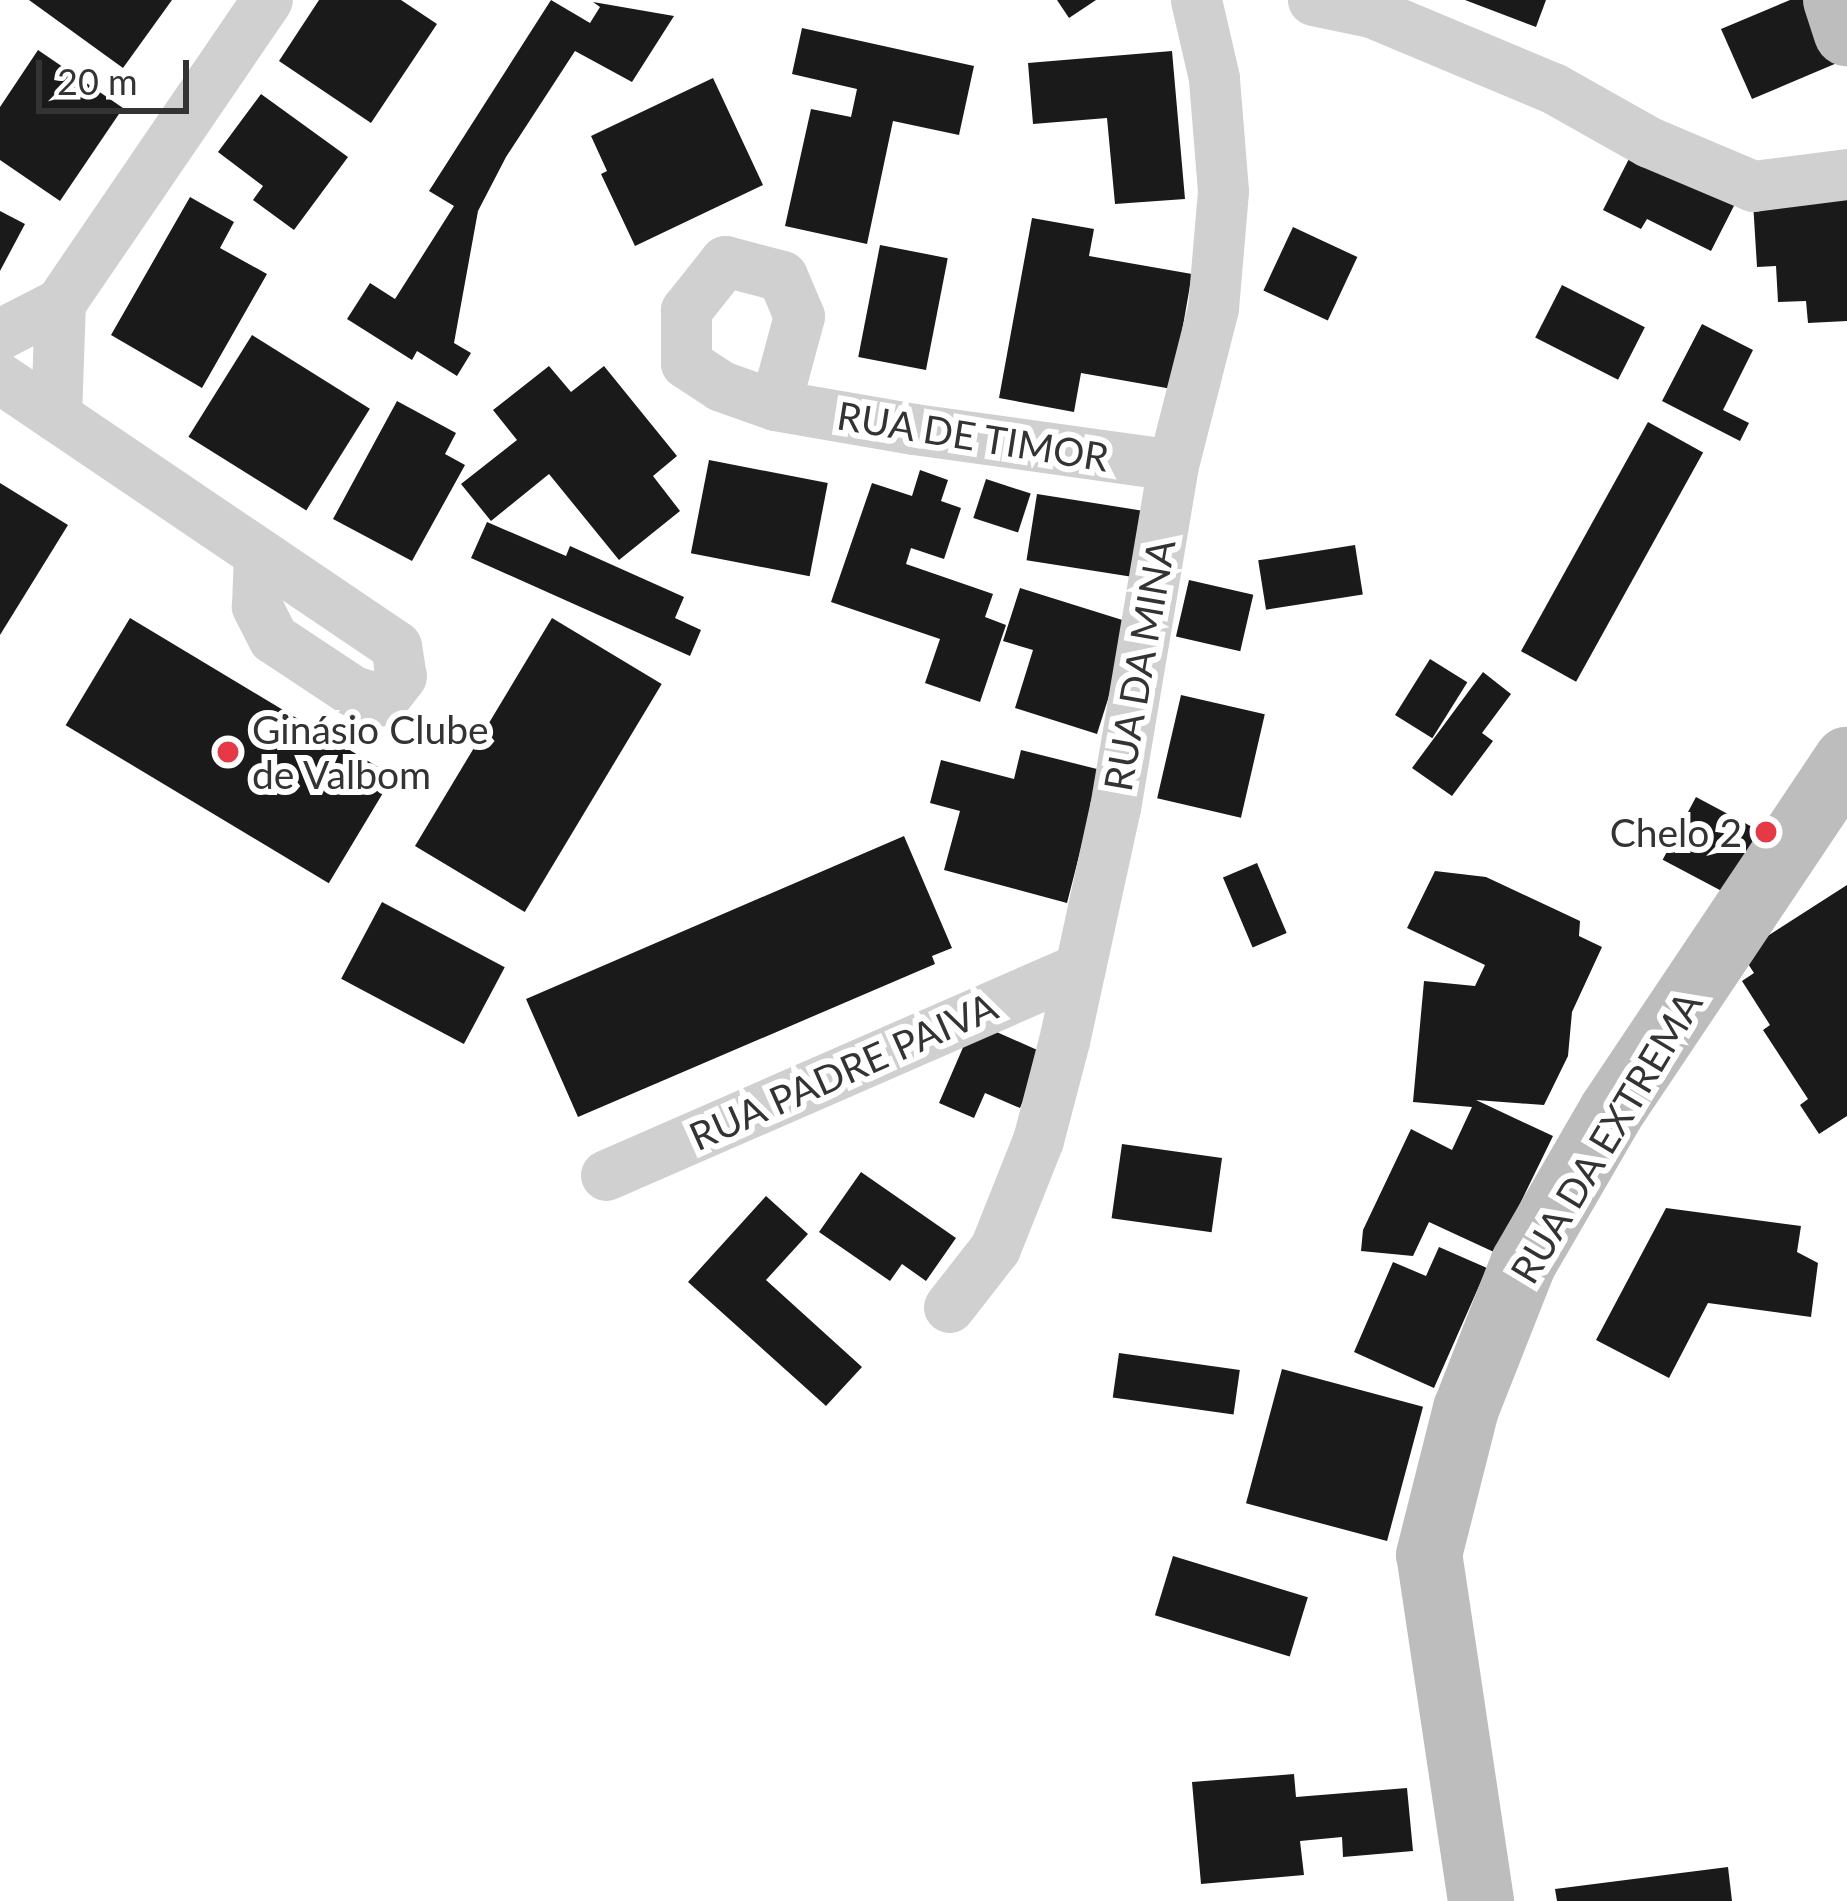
<!DOCTYPE html>
<meta charset="utf-8">
<style>
body{margin:0}
#map{position:relative;width:1847px;height:1901px;overflow:hidden;background:#fff;font-family:Lato,sans-serif}
div>[style]{position:absolute}
[style*='--x']{left:calc(var(--x)*1px);top:calc(var(--y)*1px);width:calc(var(--w)*1px);rotate:calc(var(--a)*1deg)}
.building>*{inset:0;background:#1a1a1a;transform-origin:0 0}
.street>*{height:51px;margin:-25.5px;padding:0 25.5px;transform-origin:25.5px;border-radius:25.5px;background:#d0d0d0}
.secondary>*{height:66px;margin:-33px;padding:0 33px;transform-origin:33px;border-radius:33px;background:#bdbdbd}
.dots>*{width:33px;height:33px;translate:-50% -50%;box-sizing:border-box;border:6px solid #fff;border-radius:50%}
span{translate:-50% -50%;white-space:nowrap;text-align:center;line-height:1.15;-webkit-text-stroke:12px #fff;paint-order:stroke}
.street-label{font-size:39px;color:#333}
.poi-label{font-size:39px;color:#333}
.left{translate:0 -50%;text-align:left}
.right{translate:-100% -50%;text-align:right}
.scale{position:absolute;left:36px;top:60px;width:153px;height:54px;box-sizing:border-box;border:6px solid #333;border-top:0;padding-left:15px;font-size:36px;line-height:42px;white-space:nowrap;color:#333;-webkit-text-stroke:9px #fff;paint-order:stroke}
</style>
<div id="map">
<div class="building">
<div style="clip-path:polygon(29px 0,172px 0,123px 68px)"></div>
<div style="clip-path:polygon(319px 0,401px 0,437px 24px,371px 123px,279px 61px)"></div>
<div style="clip-path:polygon(551px 0,590px 23px,600px 7px,593px 2px,674px 16px,632px 82px,575px 51px,506px 157px,478px 211px,454px 343px,471px 353px,457px 376px,417px 351px,412px 360px,347px 319px,370px 283px,395px 299px,454px 206px,429px 191px)"></div>
<div style="clip-path:polygon(1057px 0,1096px 0,1069px 18px)"></div>
<div style="clip-path:polygon(1465px 0,1546px 0,1536px 27px)"></div>
<div style="clip-path:polygon(1790px 0,1809px 0,1837px 63px,1752px 99px,1721px 29px)"></div>
<div style="clip-path:polygon(802px 28px,974px 66px,959px 135px,893px 121px,867px 244px,785px 226px,811px 109px,851px 117px,857px 89px,792px 74px)"></div>
<div style="clip-path:polygon(38px 50px,123px 108px,60px 201px,0 160px,0 107px)"></div>
<div style="clip-path:polygon(1172px 51px,1185px 199px,1115px 204px,1107px 118px,1033px 124px,1028px 63px)"></div>
<div style="clip-path:polygon(713px 78px,763px 185px,635px 246px,601px 174px,607px 171px,591px 136px)"></div>
<div style="clip-path:polygon(261px 94px,348px 157px,294px 230px,253px 200px,263px 186px,218px 152px)"></div>
<div style="clip-path:polygon(1639px 139px,1741px 192px,1711px 251px,1647px 219px,1641px 229px,1603px 210px)"></div>
<div style="clip-path:polygon(1847px 196px,1847px 321px,1808px 323px,1806px 301px,1778px 302px,1776px 266px,1757px 267px,1753px 202px)"></div>
<div style="clip-path:polygon(190px 197px,234px 222px,220px 248px,267px 274px,202px 388px,111px 335px)"></div>
<div style="clip-path:polygon(0 211px,25px 224px,0 271px)"></div>
<div style="clip-path:polygon(1032px 218px,1094px 229px,1089px 256px,1192px 274px,1172px 389px,1081px 373px,1074px 412px,999px 398px)"></div>
<div style="left:1293px;top:227px;width:71px;height:70px;rotate:25deg"></div>
<div style="left:880px;top:245px;width:69px;height:114px;rotate:11deg"></div>
<div style="left:1562px;top:285px;width:93px;height:59px;rotate:27deg"></div>
<div style="clip-path:polygon(1702px 324px,1753px 350px,1723px 410px,1749px 423px,1740px 441px,1662px 401px)"></div>
<div style="left:252px;top:335px;width:139px;height:120px;rotate:32deg"></div>
<div style="clip-path:polygon(549px 366px,571px 392px,604px 366px,677px 456px,653px 476px,680px 511px,619px 560px,549px 474px,491px 521px,461px 484px,517px 440px,493px 410px)"></div>
<div style="clip-path:polygon(397px 401px,456px 433px,445px 454px,465px 465px,412px 561px,333px 519px)"></div>
<div style="left:1648px;top:422px;width:63px;height:262px;rotate:29deg"></div>
<div style="left:709px;top:460px;width:121px;height:95px;rotate:11deg"></div>
<div style="clip-path:polygon(920px 470px,948px 480px,941px 501px,961px 508px,944px 559px,911px 548px,906px 564px,993px 594px,985px 617px,1006px 625px,980px 702px,925px 683px,940px 639px,831px 602px,872px 483px,912px 496px)"></div>
<div style="left:986px;top:479px;width:47px;height:41px;rotate:18deg"></div>
<div style="clip-path:polygon(0 483px,68px 525px,0 635px)"></div>
<div style="left:1037px;top:494px;width:116px;height:67px;rotate:9deg"></div>
<div style="clip-path:polygon(487px 522px,566px 556px,570px 546px,684px 597px,675px 618px,701px 630px,690px 656px,471px 558px)"></div>
<div style="left:1355px;top:545px;width:50px;height:98px;rotate:81deg"></div>
<div style="left:1189px;top:580px;width:66px;height:58px;rotate:13deg"></div>
<div style="clip-path:polygon(1020px 588px,1132px 623px,1097px 734px,1015px 708px,1033px 650px,1003px 641px)"></div>
<div style="left:130px;top:618px;width:307px;height:125px;rotate:31deg"></div>
<div style="left:552px;top:618px;width:128px;height:266px;rotate:31deg"></div>
<div style="left:1430px;top:659px;width:44px;height:66px;rotate:32deg"></div>
<div style="clip-path:polygon(1483px 672px,1511px 694px,1482px 733px,1493px 741px,1452px 796px,1412px 768px)"></div>
<div style="left:1181px;top:695px;width:86px;height:106px;rotate:13deg"></div>
<div style="clip-path:polygon(1021px 750px,1101px 770px,1067px 903px,944px 870px,960px 811px,930px 803px,941px 760px,1014px 779px)"></div>
<div style="left:1696px;top:797px;width:77px;height:71px;rotate:28deg"></div>
<div style="clip-path:polygon(904px 836px,952px 948px,932px 956px,935px 964px,578px 1117px,526px 999px)"></div>
<div style="left:1257px;top:863px;width:76px;height:37px;rotate:67deg"></div>
<div style="clip-path:polygon(1435px 871px,1486px 877px,1580px 921px,1579px 936px,1602px 947px,1572px 1012px,1568px 1056px,1544px 1105px,1476px 1100px,1553px 1136px,1496px 1253px,1429px 1222px,1413px 1256px,1361px 1251px,1363px 1230px,1411px 1129px,1452px 1150px,1472px 1107px,1413px 1102px,1424px 981px,1475px 986px,1485px 965px,1407px 928px)"></div>
<div style="clip-path:polygon(1847px 885px,1847px 1116px,1819px 1134px,1800px 1105px,1808px 1099px,1763px 1030px,1770px 1025px,1742px 981px,1754px 973px,1741px 953px)"></div>
<div style="left:382px;top:902px;width:139px;height:87px;rotate:28deg"></div>
<div style="clip-path:polygon(974px 1022px,1044px 1053px,1020px 1108px,985px 1093px,974px 1118px,939px 1103px)"></div>
<div style="left:1122px;top:1144px;width:101px;height:75px;rotate:8deg"></div>
<div style="clip-path:polygon(861px 1172px,956px 1238px,926px 1281px,902px 1264px,890px 1281px,819px 1232px)"></div>
<div style="clip-path:polygon(766px 1196px,808px 1234px,766px 1280px,862px 1367px,826px 1406px,688px 1282px)"></div>
<div style="clip-path:polygon(1666px 1208px,1801px 1226px,1797px 1252px,1818px 1263px,1811px 1317px,1708px 1303px,1669px 1378px,1596px 1340px)"></div>
<div style="clip-path:polygon(1439px 1247px,1487px 1268px,1434px 1388px,1354px 1352px,1393px 1262px,1426px 1276px)"></div>
<div style="left:1119px;top:1353px;width:122px;height:45px;rotate:8deg"></div>
<div style="left:1282px;top:1369px;width:146px;height:139px;rotate:15deg"></div>
<div style="left:1173px;top:1556px;width:141px;height:62px;rotate:17deg"></div>
<div style="clip-path:polygon(1294px 1774px,1296px 1797px,1407px 1788px,1413px 1851px,1343px 1857px,1342px 1837px,1300px 1841px,1304px 1875px,1201px 1884px,1192px 1782px)"></div>
<div style="clip-path:polygon(1728px 1867px,1732px 1901px,1557px 1901px,1555px 1889px)"></div>
</div>
<div class="street">
<div style="--x:1313;--y:0;--w:59;--a:11.7"></div>
<div style="--x:1371;--y:12;--w:197;--a:22.7"></div>
<div style="--x:1553;--y:88;--w:110;--a:29.4"></div>
<div style="--x:1649;--y:142;--w:113;--a:22.9"></div>
<div style="--x:1753;--y:186;--w:95;--a:-7.3"></div>
<div style="--x:0;--y:334;--w:68;--a:-27.3"></div>
<div style="--x:60;--y:303;--w:367;--a:-55.7"></div>
<div style="--x:0;--y:378;--w:478;--a:34.1"></div>
<div style="--x:396;--y:646;--w:30;--a:81"></div>
<div style="--x:401;--y:676;--w:31;--a:128"></div>
<div style="--x:382;--y:700;--w:30;--a:-163"></div>
<div style="--x:353;--y:691;--w:96;--a:-146.5"></div>
<div style="--x:273;--y:638;--w:36;--a:-117"></div>
<div style="--x:257;--y:606;--w:52;--a:-87.8"></div>
<div style="--x:775;--y:405;--w:92;--a:-74.9"></div>
<div style="--x:799;--y:316;--w:43;--a:-113"></div>
<div style="--x:782;--y:276;--w:59;--a:-165.3"></div>
<div style="--x:725;--y:261;--w:63;--a:128.5"></div>
<div style="--x:686;--y:310;--w:53;--a:90"></div>
<div style="--x:686;--y:363;--w:42;--a:33.3"></div>
<div style="--x:721;--y:386;--w:57;--a:19.4"></div>
<div style="--x:775;--y:405;--w:141;--a:9.8"></div>
<div style="--x:914;--y:429;--w:261;--a:7.9"></div>
<div style="--x:56;--y:416;--w:113;--a:-88"></div>
<div style="--x:606;--y:1175;--w:517;--a:-23.59"></div>
<div style="--x:949;--y:1307;--w:75;--a:-52.1"></div>
<div style="--x:995;--y:1248;--w:116;--a:-68.3"></div>
<div style="--x:1038;--y:1140;--w:102;--a:-75.3"></div>
<div style="--x:1064;--y:1041;--w:239;--a:-77.7"></div>
<div style="--x:1115;--y:808;--w:348;--a:-80.4"></div>
<div style="--x:1173;--y:465;--w:162;--a:-75.7"></div>
<div style="--x:1213;--y:308;--w:117;--a:-85.1"></div>
<div style="--x:1223;--y:191;--w:113;--a:-94.6"></div>
<div style="--x:1214;--y:78;--w:80;--a:-103"></div>
</div>
<div class="secondary">
<div style="--x:1836;--y:0;--w:35;--a:72"></div>
<div style="--x:1481;--y:1901;--w:350;--a:-98.5"></div>
<div style="--x:1429;--y:1555;--w:151;--a:-75.8"></div>
<div style="--x:1466;--y:1409;--w:156;--a:-68.5"></div>
<div style="--x:1523;--y:1264;--w:176;--a:-59.9"></div>
<div style="--x:1611;--y:1112;--w:424;--a:-56.2"></div>
</div>
<div class="dots">
<div style="left:228px;top:752px;background:#e63946"></div>
<div style="left:1766px;top:832px;background:#e63946"></div>
</div>
<div class="street-label">
<span style="left:973px;top:436px;rotate:9deg">RUA DE TIMOR</span>
<span style="left:1139px;top:665px;rotate:-80deg">RUA DA MINA</span>
<span style="left:843px;top:1071px;rotate:-24deg">RUA PADRE PAIVA</span>
<span style="left:1606px;top:1137px;rotate:-59deg">RUA DA EXTREMA</span>
</div>
<div class="poi-label">
<span class="left" style="left:252px;top:752px">Ginásio Clube<br>de Valbom</span>
<span class="right" style="left:1742px;top:832px">Chelo 2</span>
</div>
<div class="scale">20 m</div>
</div>
